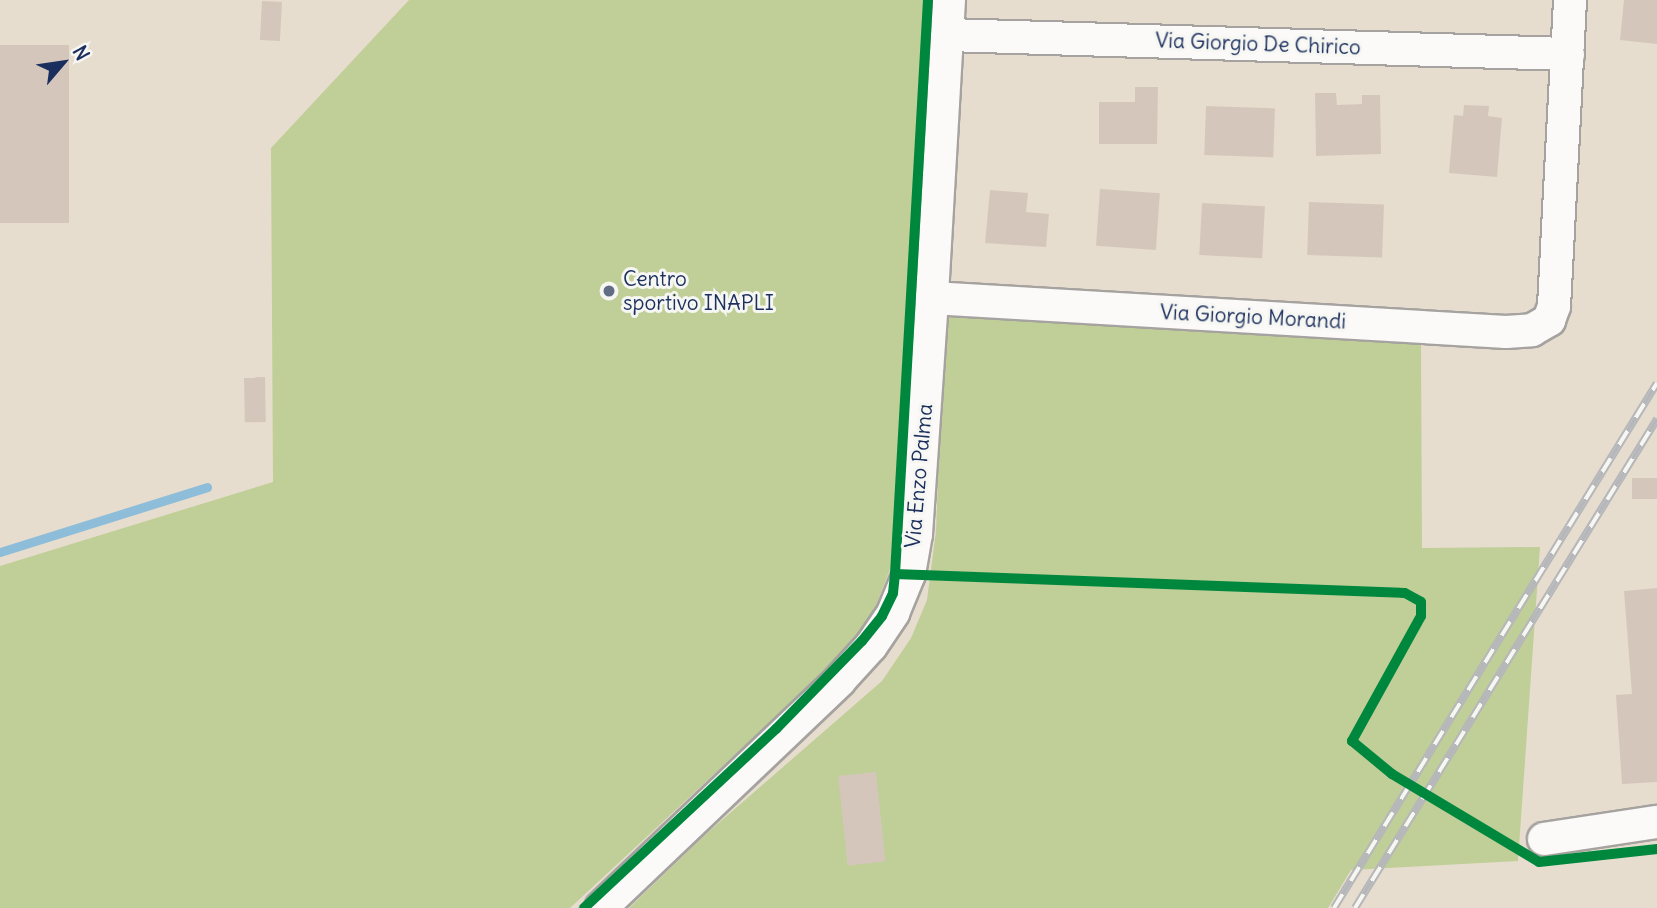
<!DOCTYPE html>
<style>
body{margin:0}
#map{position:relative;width:1657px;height:908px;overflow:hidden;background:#e6ddce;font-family:Delius,sans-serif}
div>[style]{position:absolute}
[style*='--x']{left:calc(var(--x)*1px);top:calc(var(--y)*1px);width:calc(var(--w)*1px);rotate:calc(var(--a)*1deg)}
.green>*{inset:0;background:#c0ce98}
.stream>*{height:9px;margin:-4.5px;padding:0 4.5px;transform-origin:4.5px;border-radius:4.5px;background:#8ebdda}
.building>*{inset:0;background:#d5c6bc;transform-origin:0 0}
.roads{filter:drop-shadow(2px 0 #a5a29f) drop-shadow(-2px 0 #a5a29f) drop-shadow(0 2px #a5a29f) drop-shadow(0 -2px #a5a29f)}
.minor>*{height:32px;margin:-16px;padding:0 16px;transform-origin:16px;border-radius:16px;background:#fbfaf8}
.rail>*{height:8px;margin-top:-4px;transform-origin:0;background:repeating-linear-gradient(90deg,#f6f6f2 0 16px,#b6b7ba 0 32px);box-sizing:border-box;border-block:2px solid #b6b7ba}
.cycleway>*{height:10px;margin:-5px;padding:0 5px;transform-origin:5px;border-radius:5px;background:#00873e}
.dots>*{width:19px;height:19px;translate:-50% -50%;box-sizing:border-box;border:4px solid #f6f6f2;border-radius:50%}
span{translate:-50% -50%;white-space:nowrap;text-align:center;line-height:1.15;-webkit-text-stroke:6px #f6f6f2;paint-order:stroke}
.street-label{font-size:21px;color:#1b2f5e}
.poi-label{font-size:21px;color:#1b2f5e}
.left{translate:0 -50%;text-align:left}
.north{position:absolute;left:28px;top:28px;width:70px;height:70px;-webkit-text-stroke:5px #f6f6f2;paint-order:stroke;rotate:61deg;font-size:19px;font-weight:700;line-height:28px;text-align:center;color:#1b2f5e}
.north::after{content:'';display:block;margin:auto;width:24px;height:32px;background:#1b2f5e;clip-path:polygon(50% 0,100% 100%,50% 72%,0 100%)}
</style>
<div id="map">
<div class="green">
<div style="clip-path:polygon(409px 0,956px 0,945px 315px,1421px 344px,1422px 548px,1540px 547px,1518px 861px,1351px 870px,1328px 908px,629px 908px,706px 834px,882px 681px,911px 638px,927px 600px,936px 531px,944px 322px,902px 538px,865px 634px,570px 908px,0 908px,0 566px,273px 482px,271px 148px)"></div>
</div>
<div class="stream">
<div style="--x:0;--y:552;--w:217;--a:-17.4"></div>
</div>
<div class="building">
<div style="clip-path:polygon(1624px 0,1657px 0,1657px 44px,1620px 40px)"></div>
<div style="left:262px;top:1px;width:20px;height:39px;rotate:3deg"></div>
<div style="left:0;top:45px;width:69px;height:178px"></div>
<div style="clip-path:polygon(1135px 87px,1158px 87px,1157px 144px,1099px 144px,1099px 102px,1135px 102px)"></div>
<div style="clip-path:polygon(1315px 93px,1336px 93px,1337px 105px,1362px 104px,1362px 95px,1380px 95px,1381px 154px,1316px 156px)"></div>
<div style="clip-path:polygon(1464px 105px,1489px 106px,1488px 116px,1502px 118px,1497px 177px,1449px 173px,1454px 115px,1463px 116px)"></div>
<div style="left:1206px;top:106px;width:69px;height:49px;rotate:2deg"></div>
<div style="left:1100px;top:189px;width:60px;height:57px;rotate:4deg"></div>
<div style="clip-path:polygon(990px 190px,1028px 193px,1026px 212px,1049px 214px,1046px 247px,985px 243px)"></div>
<div style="left:1309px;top:202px;width:75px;height:53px;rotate:2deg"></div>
<div style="left:1202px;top:203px;width:63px;height:52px;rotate:3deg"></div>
<div style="left:265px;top:377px;width:45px;height:21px;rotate:89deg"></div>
<div style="left:1632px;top:478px;width:25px;height:21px"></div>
<div style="clip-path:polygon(1657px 588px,1657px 782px,1622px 784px,1616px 695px,1632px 694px,1624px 591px)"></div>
<div style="left:876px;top:772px;width:90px;height:38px;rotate:84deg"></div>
</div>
<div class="roads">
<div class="minor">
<div style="--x:949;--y:0;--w:298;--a:93.3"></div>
<div style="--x:932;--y:298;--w:575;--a:3.39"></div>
<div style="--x:1506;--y:332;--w:26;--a:-4"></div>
<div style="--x:1532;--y:330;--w:20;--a:-30"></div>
<div style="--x:1549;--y:320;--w:15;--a:-70"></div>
<div style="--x:1554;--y:306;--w:306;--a:-87"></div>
<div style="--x:948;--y:35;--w:620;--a:1.76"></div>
<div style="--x:1544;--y:839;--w:114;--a:-8.6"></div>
<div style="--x:601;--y:908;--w:329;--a:-43.6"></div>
<div style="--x:839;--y:681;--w:47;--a:-47.6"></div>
<div style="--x:871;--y:646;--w:40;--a:-56"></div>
<div style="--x:893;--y:613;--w:42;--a:-67.7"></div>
<div style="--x:909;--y:574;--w:41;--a:-80.1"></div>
<div style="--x:916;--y:534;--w:237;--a:-86.1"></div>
</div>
</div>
<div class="rail">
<div style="--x:1334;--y:908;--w:616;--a:-58.4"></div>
<div style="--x:1355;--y:908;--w:575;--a:-58.3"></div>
</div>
<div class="cycleway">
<div style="--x:895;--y:574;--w:575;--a:-86.71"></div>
<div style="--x:584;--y:908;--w:262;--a:-43"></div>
<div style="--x:776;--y:729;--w:123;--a:-45.7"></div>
<div style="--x:862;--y:641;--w:32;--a:-51"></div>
<div style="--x:882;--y:616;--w:25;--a:-64"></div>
<div style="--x:893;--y:593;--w:19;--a:-84"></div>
<div style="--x:895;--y:574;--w:510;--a:2.13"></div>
<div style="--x:1405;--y:593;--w:18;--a:29"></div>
<div style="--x:1421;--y:602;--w:14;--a:90"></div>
<div style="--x:1421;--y:616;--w:143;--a:118.9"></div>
<div style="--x:1352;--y:741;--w:52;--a:39.5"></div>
<div style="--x:1392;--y:774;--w:171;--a:30.9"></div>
<div style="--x:1539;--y:862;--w:119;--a:-6.3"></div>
</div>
<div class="dots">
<div style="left:609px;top:291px;background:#626c85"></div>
</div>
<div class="street-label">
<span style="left:1258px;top:44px;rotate:2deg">Via Giorgio De Chirico</span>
<span style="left:1253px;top:317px;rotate:3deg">Via Giorgio Morandi</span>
<span style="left:919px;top:476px;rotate:-85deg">Via Enzo Palma</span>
</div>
<div class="poi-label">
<span class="left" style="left:623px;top:291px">Centro<br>sportivo INAPLI</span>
</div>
<div class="north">N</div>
</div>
